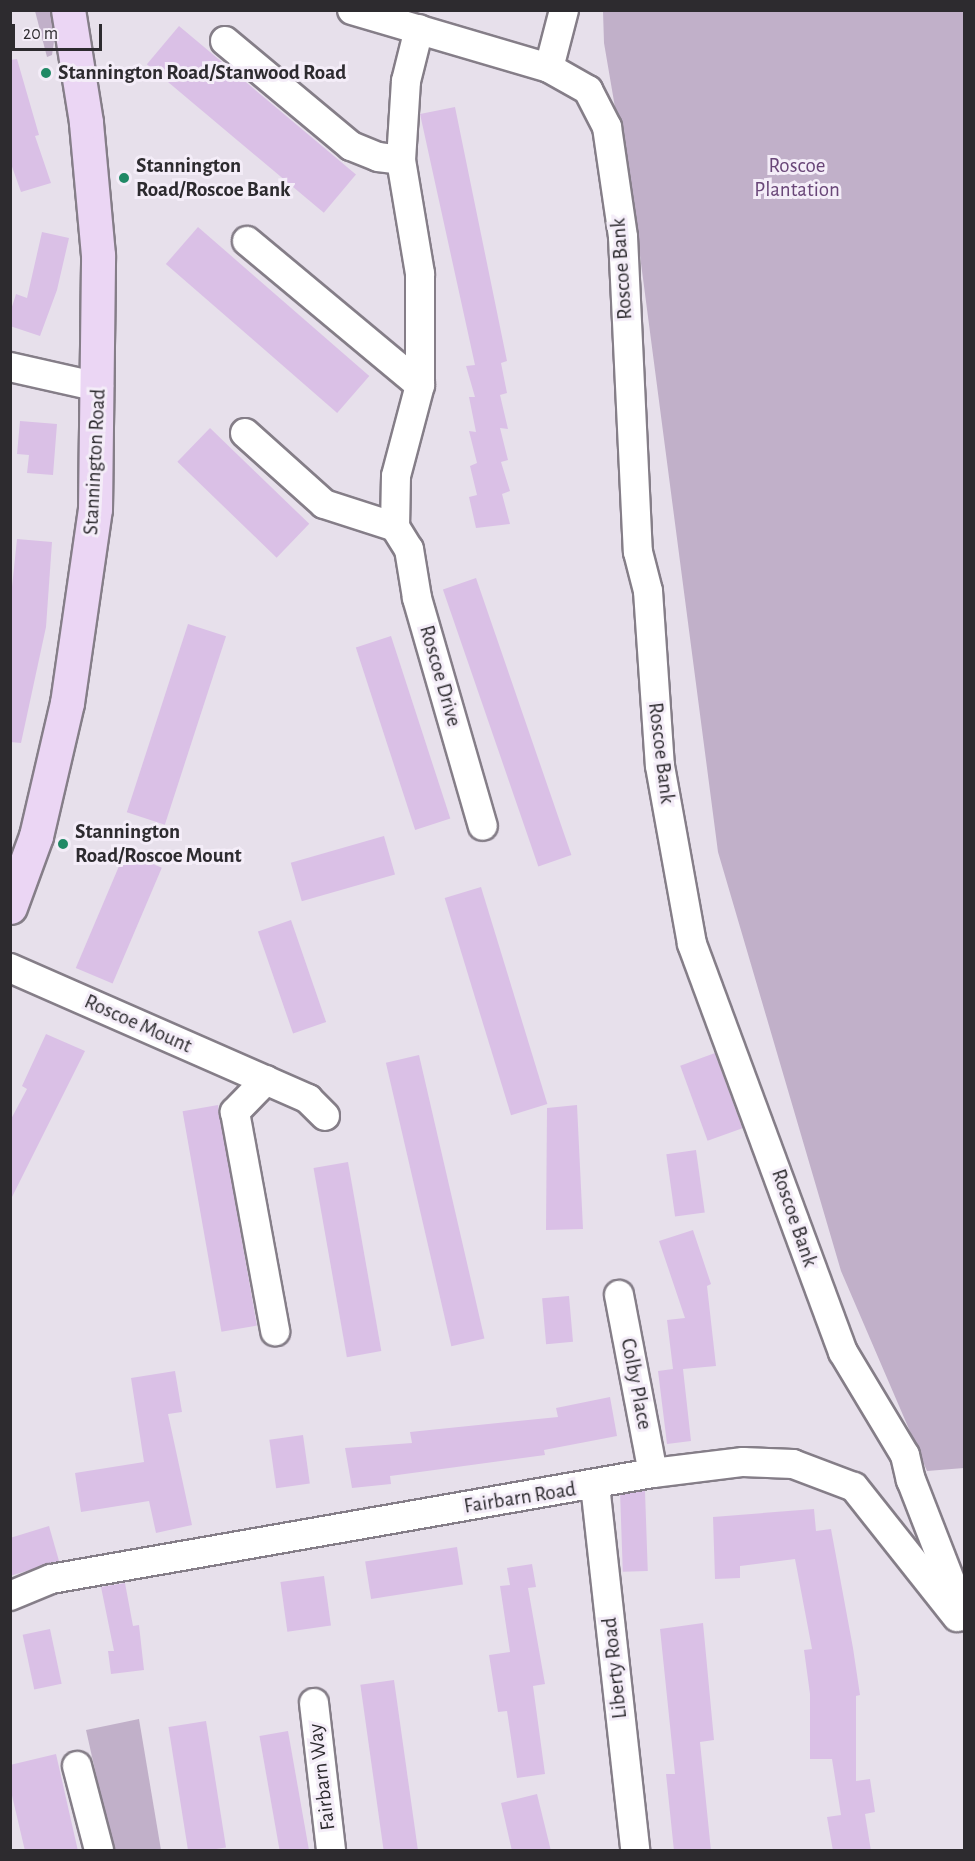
<!DOCTYPE html>
<style>
body{margin:0}
#map{position:relative;width:975px;height:1861px;overflow:hidden;background:#e7e0eb;font-family:"Alegreya Sans",sans-serif}
div>[style]{position:absolute}
[style*='--x']{left:calc(var(--x)*1px);top:calc(var(--y)*1px);width:calc(var(--w)*1px);rotate:calc(var(--a)*1deg)}
.green>*{inset:0;background:#c1b0c9}
.building>*{inset:0;background:#dac0e6;transform-origin:0 0}
.roads{filter:drop-shadow(2px 0 #857e88) drop-shadow(-2px 0 #857e88) drop-shadow(0 2px #857e88) drop-shadow(0 -2px #857e88)}
.street>*{height:28px;margin:-14px;padding:0 14px;transform-origin:14px;border-radius:14px;background:#fff}
.secondary>*{height:33px;margin:-16.5px;padding:0 16.5px;transform-origin:16.5px;border-radius:16.5px;background:#ebd6f4}
.dots>*{width:16px;height:16px;translate:-50% -50%;box-sizing:border-box;border:3px solid #f4edf8;border-radius:50%}
span{translate:-50% -50%;white-space:nowrap;text-align:center;line-height:1.15;-webkit-text-stroke:6px #f4edf8;paint-order:stroke}
.poi-label{font-size:21px;color:#2d2b2f;font-weight:700}
.left{translate:0 -50%;text-align:left}
.park-label{font-size:21px;color:#694678}
.street-label{font-size:21px;color:#2d2b2f}
.frame{position:absolute;inset:0;border:12px solid #2d2b2f;pointer-events:none}
.scale{position:absolute;left:12px;top:24px;width:90px;height:27px;box-sizing:border-box;border:3px solid #2d2b2f;border-top:0;padding-left:8px;font-size:18px;line-height:21px;white-space:nowrap;color:#2d2b2f;-webkit-text-stroke:4px #f4edf8;paint-order:stroke}
</style>
<div id="map">
<div class="green">
<div style="clip-path:polygon(35px 11px,54px 11px,57px 21px,52px 55px,47px 57px)"></div>
<div style="clip-path:polygon(603px 11px,964px 11px,964px 1468px,927px 1471px,841px 1271px,718px 852px,639px 248px,604px 43px)"></div>
<div style="clip-path:polygon(139px 1719px,161px 1850px,113px 1850px,86px 1730px)"></div>
</div>
<div class="building">
<div style="left:179px;top:26px;width:231px;height:50px;rotate:40deg"></div>
<div style="clip-path:polygon(17px 59px,39px 135px,35px 136px,51px 183px,21px 192px,10px 161px,10px 60px)"></div>
<div style="clip-path:polygon(455px 107px,507px 361px,501px 363px,507px 393px,500px 395px,508px 429px,500px 428px,508px 460px,501px 462px,510px 491px,502px 494px,510px 524px,476px 528px,469px 497px,477px 495px,470px 466px,477px 463px,469px 431px,476px 432px,469px 397px,475px 397px,466px 366px,475px 365px,420px 114px)"></div>
<div style="left:198px;top:227px;width:227px;height:49px;rotate:41deg"></div>
<div style="clip-path:polygon(42px 232px,69px 238px,57px 290px,40px 336px,10px 326px,10px 313px,16px 294px,27px 298px)"></div>
<div style="clip-path:polygon(20px 421px,57px 424px,53px 475px,27px 473px,29px 455px,17px 454px)"></div>
<div style="left:210px;top:428px;width:138px;height:47px;rotate:44deg"></div>
<div style="clip-path:polygon(17px 539px,52px 542px,46px 627px,21px 743px,10px 742px,10px 606px)"></div>
<div style="left:476px;top:578px;width:293px;height:35px;rotate:71deg"></div>
<div style="left:188px;top:624px;width:40px;height:198px;rotate:18deg"></div>
<div style="left:391px;top:636px;width:192px;height:37px;rotate:72deg"></div>
<div style="left:384px;top:836px;width:40px;height:97px;rotate:74deg"></div>
<div style="left:125px;top:852px;width:40px;height:126px;rotate:23deg"></div>
<div style="left:481px;top:887px;width:227px;height:38px;rotate:73deg"></div>
<div style="left:291px;top:920px;width:108px;height:35px;rotate:71deg"></div>
<div style="clip-path:polygon(46px 1034px,85px 1051px,10px 1201px,10px 1121px,27px 1089px,22px 1086px)"></div>
<div style="left:715px;top:1053px;width:80px;height:37px;rotate:70deg"></div>
<div style="left:419px;top:1055px;width:291px;height:34px;rotate:77deg"></div>
<div style="left:218px;top:1105px;width:224px;height:36px;rotate:80deg"></div>
<div style="clip-path:polygon(577px 1105px,583px 1229px,546px 1230px,547px 1108px)"></div>
<div style="left:696px;top:1150px;width:63px;height:30px;rotate:82deg"></div>
<div style="left:348px;top:1162px;width:192px;height:35px;rotate:80deg"></div>
<div style="clip-path:polygon(693px 1230px,711px 1284px,707px 1286px,716px 1366px,683px 1369px,691px 1441px,667px 1444px,658px 1371px,673px 1369px,667px 1320px,685px 1318px,659px 1241px)"></div>
<div style="left:569px;top:1296px;width:46px;height:27px;rotate:85deg"></div>
<div style="clip-path:polygon(175px 1371px,182px 1412px,168px 1414px,192px 1525px,156px 1533px,149px 1501px,81px 1512px,75px 1473px,144px 1462px,131px 1378px)"></div>
<div style="clip-path:polygon(610px 1397px,617px 1436px,544px 1450px,545px 1455px,390px 1476px,391px 1484px,352px 1488px,345px 1448px,412px 1443px,410px 1432px,558px 1417px,556px 1408px)"></div>
<div style="left:303px;top:1435px;width:49px;height:34px;rotate:82deg"></div>
<div style="left:645px;top:1491px;width:80px;height:25px;rotate:88deg"></div>
<div style="clip-path:polygon(814px 1509px,816px 1531px,831px 1529px,853px 1648px,860px 1695px,856px 1696px,856px 1781px,870px 1779px,875px 1812px,865px 1814px,871px 1851px,833px 1851px,827px 1817px,841px 1815px,832px 1759px,810px 1759px,810px 1694px,804px 1650px,812px 1649px,795px 1559px,740px 1566px,740px 1578px,715px 1579px,713px 1517px)"></div>
<div style="clip-path:polygon(49px 1526px,59px 1561px,10px 1576px,10px 1538px)"></div>
<div style="left:457px;top:1547px;width:38px;height:93px;rotate:81deg"></div>
<div style="clip-path:polygon(532px 1564px,536px 1587px,528px 1588px,545px 1684px,533px 1686px,545px 1774px,517px 1778px,507px 1711px,498px 1712px,489px 1655px,510px 1652px,500px 1586px,510px 1585px,507px 1568px)"></div>
<div style="left:324px;top:1576px;width:50px;height:44px;rotate:82deg"></div>
<div style="clip-path:polygon(125px 1583px,133px 1626px,139px 1625px,144px 1670px,111px 1674px,108px 1651px,114px 1651px,101px 1587px)"></div>
<div style="clip-path:polygon(703px 1623px,714px 1740px,700px 1742px,711px 1851px,674px 1851px,666px 1774px,675px 1774px,660px 1629px)"></div>
<div style="left:50px;top:1629px;width:56px;height:28px;rotate:78deg"></div>
<div style="left:394px;top:1680px;width:173px;height:34px;rotate:82deg"></div>
<div style="left:206px;top:1721px;width:128px;height:38px;rotate:81deg"></div>
<div style="left:288px;top:1731px;width:122px;height:29px;rotate:80deg"></div>
<div style="clip-path:polygon(56px 1754px,78px 1851px,25px 1851px,10px 1787px,10px 1765px)"></div>
<div style="clip-path:polygon(537px 1794px,551px 1851px,512px 1851px,501px 1803px)"></div>
</div>
<div class="roads">
<div class="street">
<div style="--x:352;--y:10;--w:205;--a:16.4"></div>
<div style="--x:549;--y:68;--w:45;--a:29.4"></div>
<div style="--x:588;--y:90;--w:42;--a:62.8"></div>
<div style="--x:607;--y:127;--w:111;--a:81.7"></div>
<div style="--x:623;--y:237;--w:315;--a:87.3"></div>
<div style="--x:638;--y:552;--w:40;--a:75.6"></div>
<div style="--x:648;--y:591;--w:175;--a:86.1"></div>
<div style="--x:660;--y:766;--w:181;--a:79.8"></div>
<div style="--x:692;--y:944;--w:435;--a:69.7"></div>
<div style="--x:843;--y:1352;--w:120;--a:59"></div>
<div style="--x:905;--y:1455;--w:26;--a:77"></div>
<div style="--x:911;--y:1480;--w:146;--a:68.7"></div>
<div style="--x:419;--y:29;--w:54;--a:104"></div>
<div style="--x:406;--y:81;--w:79;--a:93.6"></div>
<div style="--x:401;--y:160;--w:116;--a:80.5"></div>
<div style="--x:420;--y:274;--w:111;--a:90"></div>
<div style="--x:420;--y:385;--w:94;--a:104.8"></div>
<div style="--x:396;--y:476;--w:51;--a:91.1"></div>
<div style="--x:395;--y:527;--w:26;--a:58"></div>
<div style="--x:409;--y:549;--w:50;--a:80.7"></div>
<div style="--x:417;--y:598;--w:237;--a:73.9"></div>
<div style="--x:225;--y:41;--w:164;--a:39.8"></div>
<div style="--x:351;--y:146;--w:29;--a:22"></div>
<div style="--x:378;--y:157;--w:23;--a:7"></div>
<div style="--x:549;--y:68;--w:60;--a:-75.5"></div>
<div style="--x:247;--y:241;--w:225;--a:39.8"></div>
<div style="--x:10;--y:367;--w:91;--a:12.7"></div>
<div style="--x:245;--y:433;--w:106;--a:41.9"></div>
<div style="--x:324;--y:504;--w:75;--a:17.9"></div>
<div style="--x:10;--y:968;--w:326;--a:23.7"></div>
<div style="--x:308;--y:1099;--w:24;--a:45"></div>
<div style="--x:266;--y:1080;--w:45;--a:134.1"></div>
<div style="--x:235;--y:1112;--w:223;--a:79.6"></div>
<div style="--x:619;--y:1295;--w:181;--a:79.2"></div>
<div style="--x:595;--y:1485;--w:367;--a:83.7"></div>
<div style="--x:10;--y:1596;--w:44;--a:-22.5"></div>
<div style="--x:51;--y:1579;--w:611;--a:-9.99"></div>
<div style="--x:653;--y:1473;--w:91;--a:-7"></div>
<div style="--x:743;--y:1462;--w:50;--a:2.3"></div>
<div style="--x:793;--y:1464;--w:65;--a:20.7"></div>
<div style="--x:854;--y:1487;--w:166;--a:51.6"></div>
<div style="--x:314;--y:1703;--w:148;--a:83.4"></div>
<div style="--x:77;--y:1766;--w:87;--a:75.3"></div>
</div>
<div class="secondary">
<div style="--x:10;--y:907;--w:76;--a:-69.9"></div>
<div style="--x:36;--y:836;--w:137;--a:-76.9"></div>
<div style="--x:67;--y:703;--w:196;--a:-81.8"></div>
<div style="--x:95;--y:509;--w:254;--a:-89.3"></div>
<div style="--x:98;--y:255;--w:134;--a:-95.2"></div>
<div style="--x:86;--y:122;--w:113;--a:-99.1"></div>
</div>
</div>
<div class="dots">
<div style="left:46px;top:73px;background:#218966"></div>
<div style="left:124px;top:178px;background:#218966"></div>
<div style="left:63px;top:844px;background:#218966"></div>
</div>
<div class="poi-label">
<span class="left" style="left:58px;top:73px">Stannington Road/Stanwood Road</span>
<span class="left" style="left:136px;top:178px">Stannington<br>Road/Roscoe Bank</span>
<span class="left" style="left:75px;top:844px">Stannington<br>Road/Roscoe Mount</span>
</div>
<div class="park-label">
<span style="left:797px;top:178px">Roscoe<br>Plantation</span>
</div>
<div class="street-label">
<span style="left:622px;top:269px;rotate:-94deg">Roscoe Bank</span>
<span style="left:95px;top:462px;rotate:-87deg">Stannington Road</span>
<span style="left:440px;top:676px;rotate:74deg">Roscoe Drive</span>
<span style="left:661px;top:753px;rotate:83deg">Roscoe Bank</span>
<span style="left:138px;top:1024px;rotate:24deg">Roscoe Mount</span>
<span style="left:794px;top:1218px;rotate:71deg">Roscoe Bank</span>
<span style="left:636px;top:1384px;rotate:79deg">Colby Place</span>
<span style="left:520px;top:1498px;rotate:-9deg">Fairbarn Road</span>
<span style="left:615px;top:1668px;rotate:-96deg">Liberty Road</span>
<span style="left:322px;top:1777px;rotate:-97deg">Fairbarn Way</span>
</div>
<div class="frame"></div>
<div class="scale">20 m</div>
</div>
